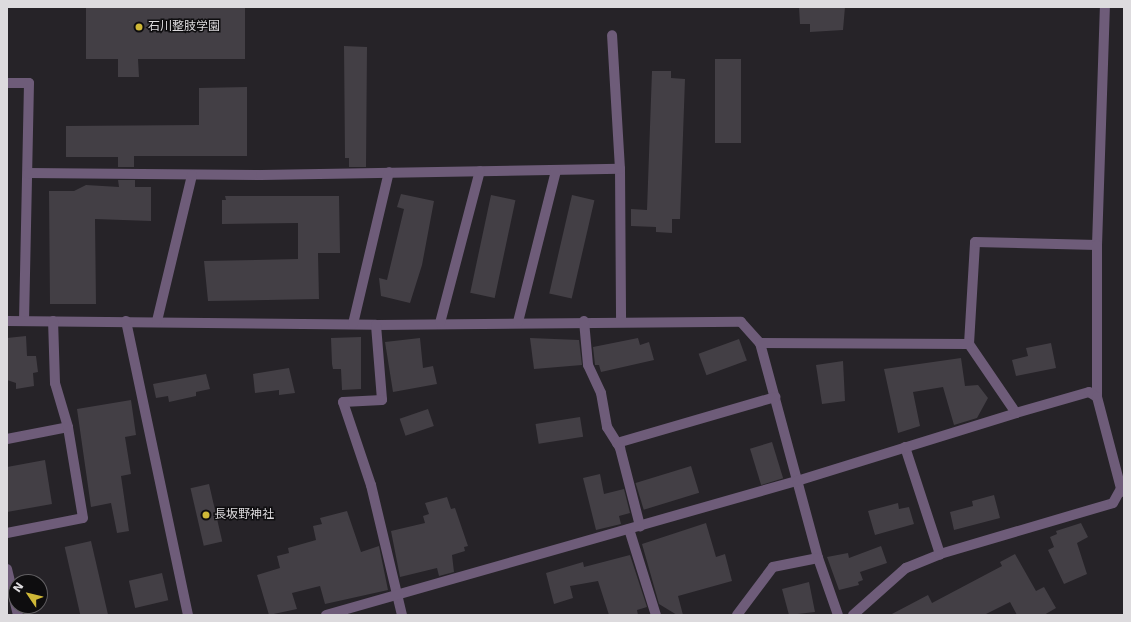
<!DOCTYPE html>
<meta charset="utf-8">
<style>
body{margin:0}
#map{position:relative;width:1131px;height:622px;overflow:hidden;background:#262328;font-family:"DejaVu Sans","Noto Sans JP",sans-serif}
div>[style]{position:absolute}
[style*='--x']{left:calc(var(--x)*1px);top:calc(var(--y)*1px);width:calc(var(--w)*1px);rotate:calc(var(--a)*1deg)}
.building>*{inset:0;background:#433f45;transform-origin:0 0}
.minor>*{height:10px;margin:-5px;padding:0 5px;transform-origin:5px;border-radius:5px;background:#6e5c79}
.dots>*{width:11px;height:11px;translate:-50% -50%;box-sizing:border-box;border:2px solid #0e0d0f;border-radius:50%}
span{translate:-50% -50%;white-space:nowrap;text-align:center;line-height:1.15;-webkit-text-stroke:3px #0e0d0f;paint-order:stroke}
.poi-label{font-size:12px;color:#dddbde}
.left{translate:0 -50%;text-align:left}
.frame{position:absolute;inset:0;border:8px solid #dddbde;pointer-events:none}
.north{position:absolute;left:8px;top:574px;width:40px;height:40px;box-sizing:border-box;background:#0e0d0f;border:1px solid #615f62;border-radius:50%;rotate:305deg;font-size:11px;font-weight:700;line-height:16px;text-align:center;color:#dddbde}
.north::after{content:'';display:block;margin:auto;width:14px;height:18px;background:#cfb837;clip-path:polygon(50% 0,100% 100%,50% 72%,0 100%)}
</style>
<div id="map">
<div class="building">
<div style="clip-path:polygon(86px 7px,245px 7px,245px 59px,138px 59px,139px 77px,118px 77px,118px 59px,86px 59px)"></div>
<div style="clip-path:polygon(799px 7px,845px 7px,843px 30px,810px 32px,810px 24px,800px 24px)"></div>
<div style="clip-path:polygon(344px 46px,367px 47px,366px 167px,349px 167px,349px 158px,345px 158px)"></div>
<div style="left:715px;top:59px;width:26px;height:84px"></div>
<div style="clip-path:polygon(652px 71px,671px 71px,671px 78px,685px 79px,680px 219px,672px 219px,672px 233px,656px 232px,656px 227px,631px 226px,631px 209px,647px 210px)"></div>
<div style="clip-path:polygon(247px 87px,247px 156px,134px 156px,134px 167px,118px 167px,118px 157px,66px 157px,66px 126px,199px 125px,199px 88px)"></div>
<div style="clip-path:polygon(118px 180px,135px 180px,135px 187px,151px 187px,151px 221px,95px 219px,96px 304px,50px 304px,49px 191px,74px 191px,86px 185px,119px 187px)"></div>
<div style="clip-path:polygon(401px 194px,434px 201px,422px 265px,410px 303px,381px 296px,379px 278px,387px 280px,404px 209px,397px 207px)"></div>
<div style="left:491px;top:195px;width:25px;height:100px;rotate:12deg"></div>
<div style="left:572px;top:195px;width:23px;height:101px;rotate:13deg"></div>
<div style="clip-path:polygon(225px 196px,339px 196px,340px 253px,318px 253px,319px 299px,208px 301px,204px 261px,298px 259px,298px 223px,222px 224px,222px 200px,226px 200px)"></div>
<div style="clip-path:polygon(26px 336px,27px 356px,36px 356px,38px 372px,33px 373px,34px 386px,16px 389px,16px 383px,7px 380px,7px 338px)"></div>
<div style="clip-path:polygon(361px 337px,361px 389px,342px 390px,341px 369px,333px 369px,332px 364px,331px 338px)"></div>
<div style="clip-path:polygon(420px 338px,423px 368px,433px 366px,437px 384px,393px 392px,385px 342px)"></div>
<div style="clip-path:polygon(530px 338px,579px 340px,582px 365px,534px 369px)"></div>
<div style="clip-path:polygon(638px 338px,640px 345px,649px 342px,654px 360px,601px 372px,599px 365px,595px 365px,593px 347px)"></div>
<div style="left:739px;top:339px;width:23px;height:43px;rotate:70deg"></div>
<div style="clip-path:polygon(1051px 343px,1056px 368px,1016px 376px,1012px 360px,1028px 356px,1026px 348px)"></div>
<div style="clip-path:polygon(961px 358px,965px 386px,978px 385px,988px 398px,977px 418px,954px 425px,943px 387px,913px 392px,920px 426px,898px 433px,884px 369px)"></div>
<div style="clip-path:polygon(843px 361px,845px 401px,822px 404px,816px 365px)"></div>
<div style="clip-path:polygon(289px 368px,295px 393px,279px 395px,279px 390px,255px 393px,253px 374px)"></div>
<div style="clip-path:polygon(206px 374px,210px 389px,196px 392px,196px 396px,169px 402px,168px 396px,156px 398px,153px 384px)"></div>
<div style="clip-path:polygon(131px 400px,136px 435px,125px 437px,131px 474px,121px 476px,129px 531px,117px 533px,111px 503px,91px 507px,77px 409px)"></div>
<div style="left:428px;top:409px;width:18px;height:30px;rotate:71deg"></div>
<div style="left:580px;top:417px;width:20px;height:45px;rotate:81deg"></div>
<div style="left:772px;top:442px;width:38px;height:23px;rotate:73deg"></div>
<div style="clip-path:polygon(45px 460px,52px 504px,7px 512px,7px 467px)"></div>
<div style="left:691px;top:466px;width:28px;height:58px;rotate:73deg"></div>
<div style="clip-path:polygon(600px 474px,604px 494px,624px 489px,630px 513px,619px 516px,621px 524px,596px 530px,583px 478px)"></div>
<div style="left:209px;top:484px;width:59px;height:19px;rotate:77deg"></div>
<div style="clip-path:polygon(994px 495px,1000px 518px,954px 530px,950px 512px,973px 506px,972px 501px)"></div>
<div style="clip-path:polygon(447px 497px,451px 509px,455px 508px,468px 546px,464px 547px,465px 551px,452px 555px,454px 572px,439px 576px,437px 568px,400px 577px,391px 531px,425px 523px,423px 516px,429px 514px,425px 503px)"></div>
<div style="clip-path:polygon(898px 503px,899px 509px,909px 507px,914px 524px,875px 535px,868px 511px)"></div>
<div style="clip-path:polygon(347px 511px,361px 552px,379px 546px,388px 590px,325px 604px,320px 586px,292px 593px,297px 609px,269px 615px,257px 575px,280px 568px,277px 556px,289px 553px,288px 548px,316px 540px,313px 526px,322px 524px,320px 518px)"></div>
<div style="clip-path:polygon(706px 523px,716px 557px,725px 554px,732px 581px,678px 596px,683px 615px,677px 615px,659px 604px,642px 544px)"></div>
<div style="clip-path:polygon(1081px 523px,1088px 537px,1077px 543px,1087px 574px,1064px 584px,1048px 550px,1054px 547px,1050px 537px,1057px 534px,1056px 531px)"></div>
<div style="left:91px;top:541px;width:76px;height:27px;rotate:77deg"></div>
<div style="clip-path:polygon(881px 546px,887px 563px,860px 572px,863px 580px,858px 582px,859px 585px,839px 590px,827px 557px,848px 553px,849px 558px)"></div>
<div style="clip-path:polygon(1015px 554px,1036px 591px,1044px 587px,1056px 608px,1044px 615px,1017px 615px,1010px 602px,984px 615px,890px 615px,928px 595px,932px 603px,1002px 566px,1000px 562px)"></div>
<div style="clip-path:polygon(630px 555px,647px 607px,637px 610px,638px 615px,609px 615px,598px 581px,570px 586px,573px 598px,554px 604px,546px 573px,583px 562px,584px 567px)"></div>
<div style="left:162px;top:573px;width:28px;height:34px;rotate:77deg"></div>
<div style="clip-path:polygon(809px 582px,815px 612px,789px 615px,782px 589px)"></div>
</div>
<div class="minor">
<div style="--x:7;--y:83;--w:22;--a:0"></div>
<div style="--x:29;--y:83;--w:238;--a:91.2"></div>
<div style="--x:620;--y:169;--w:152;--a:89.6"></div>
<div style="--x:28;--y:173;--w:233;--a:0.5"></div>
<div style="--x:261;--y:175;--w:359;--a:-1"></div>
<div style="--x:620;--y:169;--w:134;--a:-93.4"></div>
<div style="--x:1097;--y:245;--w:238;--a:-88.1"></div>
<div style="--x:7;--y:321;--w:369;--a:0.6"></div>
<div style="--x:376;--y:325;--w:365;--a:-0.5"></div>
<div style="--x:741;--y:322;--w:28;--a:48"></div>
<div style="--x:760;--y:343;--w:223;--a:74.9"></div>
<div style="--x:818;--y:558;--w:46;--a:168.7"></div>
<div style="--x:773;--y:567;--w:60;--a:126.9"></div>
<div style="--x:126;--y:321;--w:300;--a:78.1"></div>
<div style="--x:157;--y:321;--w:150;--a:-76.5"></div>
<div style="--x:584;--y:321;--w:44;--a:84.8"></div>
<div style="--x:588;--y:365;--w:31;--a:65"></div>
<div style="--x:601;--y:393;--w:35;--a:80"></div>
<div style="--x:607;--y:427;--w:25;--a:58"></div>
<div style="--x:620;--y:448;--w:81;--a:75.6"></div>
<div style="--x:518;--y:322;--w:156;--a:-75.9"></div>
<div style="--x:440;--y:323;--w:157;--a:-75.3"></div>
<div style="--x:353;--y:324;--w:156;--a:-76.7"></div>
<div style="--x:376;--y:325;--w:75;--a:85.4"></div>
<div style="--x:382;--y:400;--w:39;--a:177"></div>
<div style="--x:343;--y:402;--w:88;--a:71.4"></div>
<div style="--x:371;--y:485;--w:134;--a:76.6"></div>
<div style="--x:969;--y:344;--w:102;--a:-86.6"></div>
<div style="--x:975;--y:242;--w:122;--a:1.4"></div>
<div style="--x:1097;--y:245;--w:152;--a:90"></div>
<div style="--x:1016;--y:413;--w:76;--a:-16"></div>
<div style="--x:1089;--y:392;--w:9;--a:32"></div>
<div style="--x:1097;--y:397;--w:98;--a:75.3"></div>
<div style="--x:7;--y:439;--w:62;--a:-11.1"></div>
<div style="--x:617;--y:443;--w:165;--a:-16.2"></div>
<div style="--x:905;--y:447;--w:113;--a:71.9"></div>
<div style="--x:629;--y:529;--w:90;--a:72.6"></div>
<div style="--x:7;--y:533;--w:77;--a:-11.2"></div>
<div style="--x:83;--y:518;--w:92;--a:-99.4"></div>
<div style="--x:68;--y:427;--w:46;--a:-106.5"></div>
<div style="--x:55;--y:383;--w:62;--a:-91.8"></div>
<div style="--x:818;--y:558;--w:60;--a:70.7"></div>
<div style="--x:7;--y:569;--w:47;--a:76.6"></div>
<div style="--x:326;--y:615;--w:490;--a:-15.9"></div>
<div style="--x:797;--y:481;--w:229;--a:-17.2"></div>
<div style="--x:1016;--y:413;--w:83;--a:-124.3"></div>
<div style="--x:969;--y:344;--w:209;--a:-179.7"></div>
<div style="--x:853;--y:615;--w:71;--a:-41.6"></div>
<div style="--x:906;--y:568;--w:37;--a:-22"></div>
<div style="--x:940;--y:554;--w:180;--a:-16.4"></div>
<div style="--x:1113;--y:503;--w:23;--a:-61"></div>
</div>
<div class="dots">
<div style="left:139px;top:27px;background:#cfb837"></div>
<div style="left:206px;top:515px;background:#cfb837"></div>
</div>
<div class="poi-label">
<span class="left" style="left:148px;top:27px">石川整肢学園</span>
<span class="left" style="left:214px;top:515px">長坂野神社</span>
</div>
<div class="frame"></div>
<div class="north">N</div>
</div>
